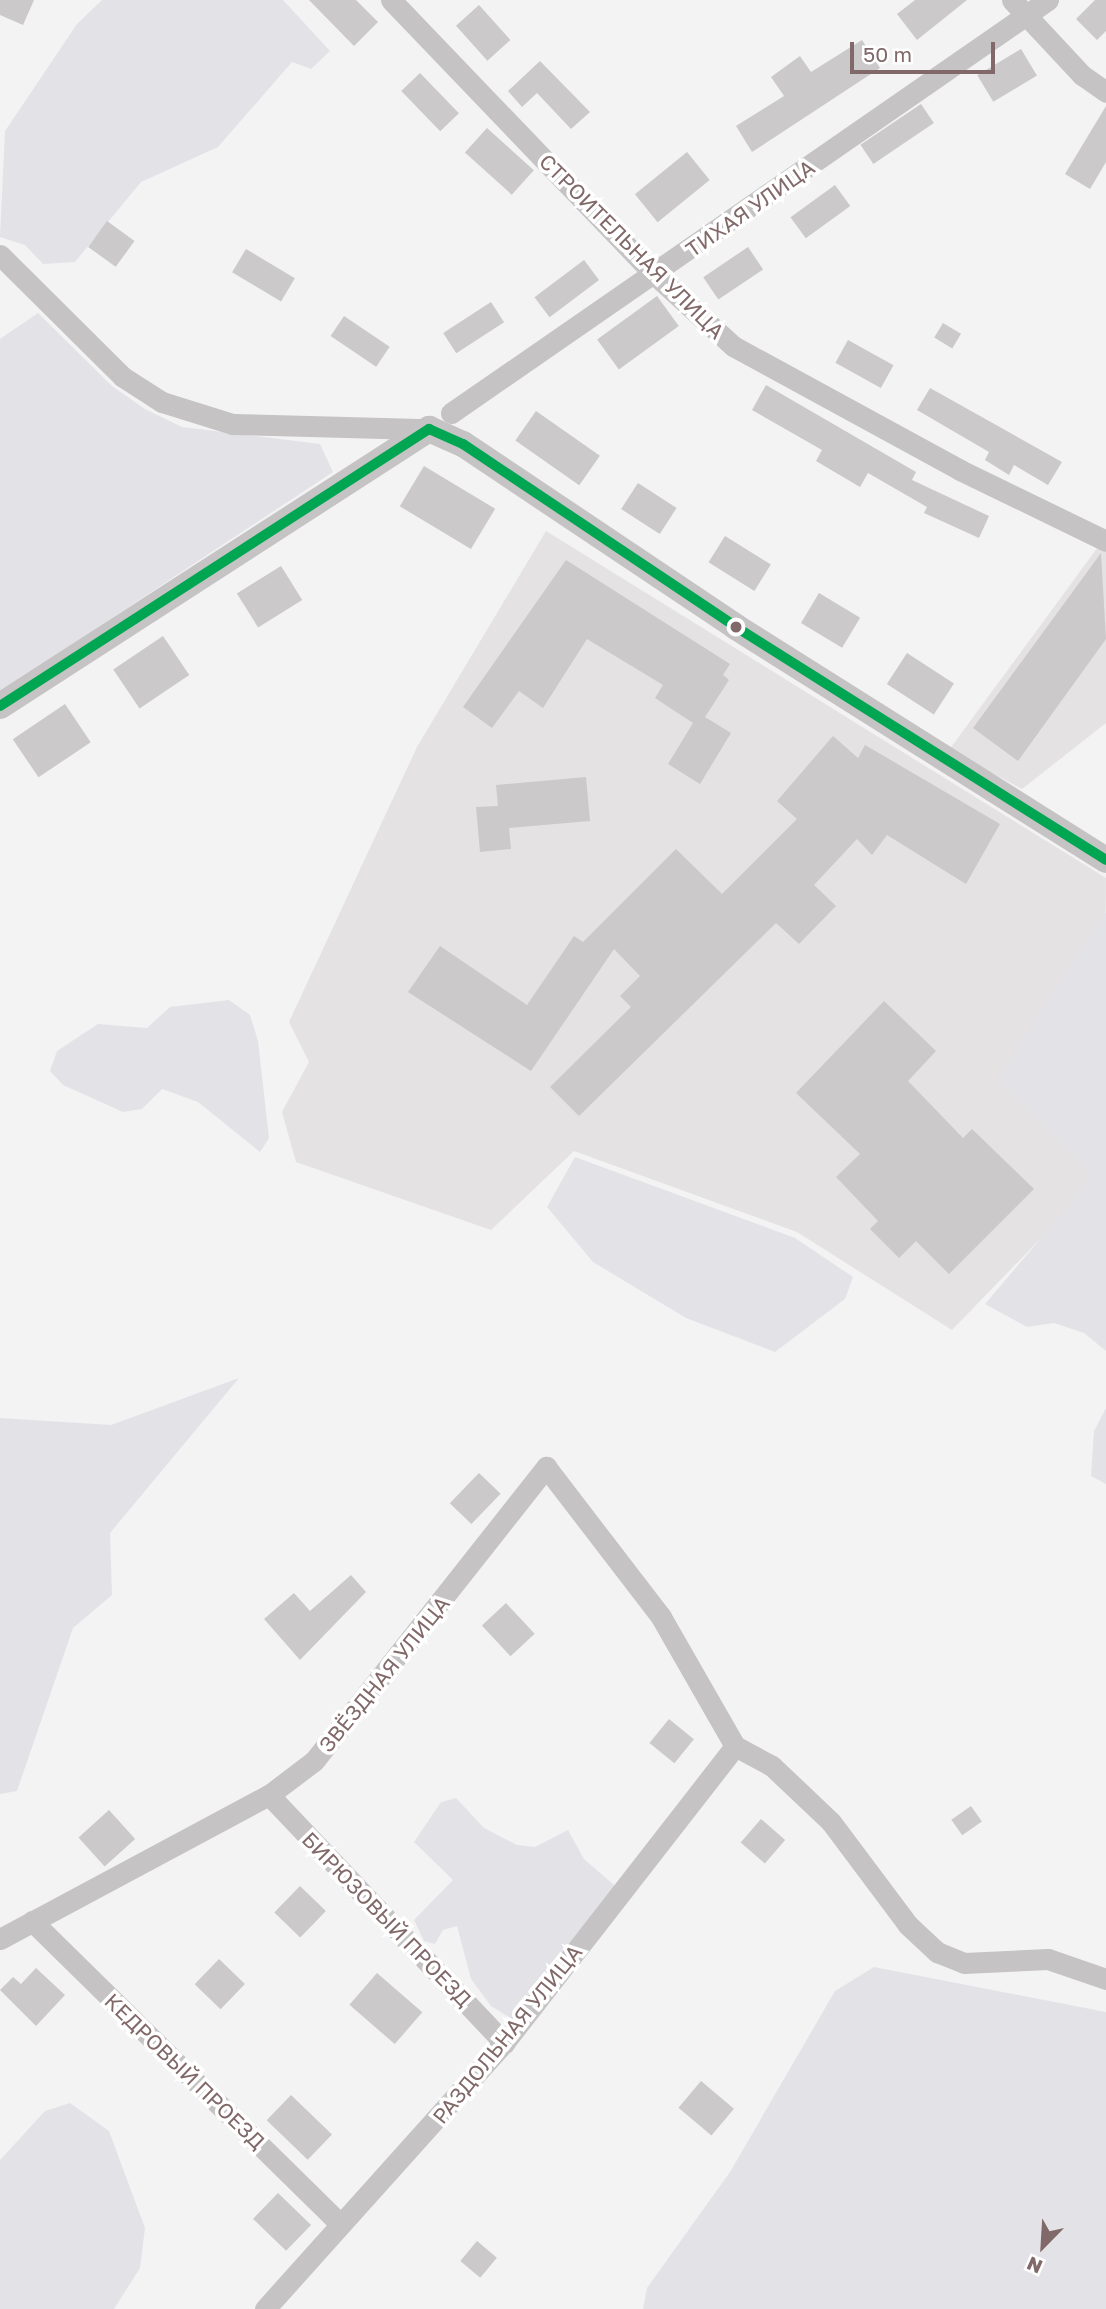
<!DOCTYPE html>
<meta charset="utf-8">
<style>
body{margin:0}
#map{position:relative;width:1106px;height:2309px;overflow:hidden;background:#f3f3f4;font-family:"Golos Text",sans-serif}
div>[style]{position:absolute}
[style*='--x']{left:calc(var(--x)*1px);top:calc(var(--y)*1px);width:calc(var(--w)*1px);rotate:calc(var(--a)*1deg)}
.built>*{inset:0;background:#e4e2e3}
.green>*{inset:0;background:#e3e2e7}
.building>*{inset:0;background:#cbc9ca;transform-origin:0 0}
.minor>*{height:21px;margin:-10.5px;padding:0 10.5px;transform-origin:10.5px;border-radius:10.5px;background:#c5c3c4}
.tertiary>*{height:26px;margin:-13px;padding:0 13px;transform-origin:13px;border-radius:13px;background:#c5c3c4}
.bus-1>*{height:10px;margin:-5px;padding:0 5px;transform-origin:5px;border-radius:5px;background:#00a651}
.dots>*{width:19px;height:19px;translate:-50% -50%;box-sizing:border-box;border:4px solid #fff;border-radius:50%}
span{translate:-50% -50%;white-space:nowrap;text-align:center;line-height:1.15;-webkit-text-stroke:7px #fff;paint-order:stroke}
.street-label{font-size:21px;color:#806968}
.north{position:absolute;left:1008px;top:2211px;width:70px;height:70px;-webkit-text-stroke:5px #fff;paint-order:stroke;rotate:204deg;font-size:19px;font-weight:700;line-height:28px;text-align:center;color:#806968}
.north::after{content:'';display:block;margin:auto;width:24px;height:32px;background:#806968;clip-path:polygon(50% 0,100% 100%,50% 72%,0 100%)}
.scale{position:absolute;left:850px;top:42px;width:145px;height:32px;box-sizing:border-box;border:4px solid #806968;border-top:0;padding-left:9px;font-size:21px;line-height:24px;white-space:nowrap;color:#806968;-webkit-text-stroke:5px #fff;paint-order:stroke}
</style>
<div id="map">
<div class="built">
<div style="clip-path:polygon(546px 531px,1106px 878px,1103px 1174px,952px 1330px,797px 1232px,574px 1151px,491px 1230px,296px 1162px,282px 1112px,309px 1062px,289px 1022px,417px 747px)"></div>
<div style="clip-path:polygon(1106px 536px,1106px 723px,1022px 789px,949px 750px)"></div>
</div>
<div class="green">
<div style="clip-path:polygon(102px 0,283px 0,330px 51px,311px 69px,292px 62px,218px 147px,141px 182px,75px 262px,43px 264px,25px 245px,0 237px,5px 131px,77px 24px)"></div>
<div style="clip-path:polygon(38px 313px,112px 386px,145px 409px,182px 427px,320px 444px,333px 472px,0 692px,0 339px)"></div>
<div style="clip-path:polygon(1106px 912px,1106px 1351px,1084px 1333px,1054px 1323px,1027px 1327px,985px 1304px,1087px 1184px,1089px 1169px,998px 1079px)"></div>
<div style="clip-path:polygon(229px 1000px,250px 1015px,258px 1041px,269px 1138px,260px 1152px,198px 1102px,162px 1089px,142px 1109px,123px 1112px,63px 1085px,50px 1071px,57px 1051px,98px 1024px,147px 1028px,170px 1007px)"></div>
<div style="clip-path:polygon(575px 1157px,795px 1238px,853px 1277px,845px 1299px,775px 1352px,686px 1318px,593px 1262px,547px 1207px)"></div>
<div style="clip-path:polygon(239px 1378px,110px 1533px,112px 1595px,73px 1628px,17px 1791px,0 1794px,0 1418px,111px 1425px)"></div>
<div style="clip-path:polygon(1106px 1408px,1106px 1484px,1091px 1476px,1094px 1431px)"></div>
<div style="clip-path:polygon(456px 1798px,484px 1828px,517px 1845px,535px 1847px,568px 1830px,584px 1859px,615px 1886px,512px 2019px,491px 2006px,471px 1979px,457px 1926px,443px 1930px,435px 1944px,424px 1941px,414px 1920px,453px 1880px,414px 1842px,441px 1802px)"></div>
<div style="clip-path:polygon(874px 1967px,1106px 2012px,1106px 2309px,643px 2309px,647px 2288px,730px 2172px,835px 1991px)"></div>
<div style="clip-path:polygon(70px 2103px,109px 2131px,145px 2228px,140px 2268px,114px 2309px,0 2309px,0 2160px,45px 2111px)"></div>
</div>
<div class="building">
<div style="clip-path:polygon(0 0,34px 0,23px 25px,0 15px)"></div>
<div style="clip-path:polygon(309px 0,356px 0,378px 22px,354px 46px)"></div>
<div style="clip-path:polygon(915px 0,967px 0,917px 40px,897px 14px)"></div>
<div style="clip-path:polygon(1095px 0,1106px 0,1106px 31px,1097px 40px,1076px 19px)"></div>
<div style="left:479px;top:5px;width:47px;height:31px;rotate:48deg"></div>
<div style="clip-path:polygon(862px 40px,880px 68px,752px 152px,736px 126px,784px 96px,771px 77px,800px 56px,811px 72px)"></div>
<div style="left:1021px;top:49px;width:31px;height:51px;rotate:59deg"></div>
<div style="clip-path:polygon(540px 61px,590px 112px,571px 129px,537px 93px,522px 107px,508px 91px)"></div>
<div style="left:420px;top:73px;width:56px;height:26px;rotate:46deg"></div>
<div style="left:921px;top:104px;width:23px;height:73px;rotate:56deg"></div>
<div style="clip-path:polygon(1106px 106px,1106px 162px,1090px 189px,1065px 174px)"></div>
<div style="left:487px;top:128px;width:63px;height:33px;rotate:42deg"></div>
<div style="left:687px;top:152px;width:36px;height:67px;rotate:51deg"></div>
<div style="left:835px;top:185px;width:26px;height:55px;rotate:54deg"></div>
<div style="left:107px;top:221px;width:34px;height:32px;rotate:36deg"></div>
<div style="left:748px;top:247px;width:27px;height:54px;rotate:56deg"></div>
<div style="left:246px;top:249px;width:57px;height:27px;rotate:31deg"></div>
<div style="left:584px;top:260px;width:25px;height:62px;rotate:53deg"></div>
<div style="left:657px;top:296px;width:37px;height:74px;rotate:54deg"></div>
<div style="left:491px;top:302px;width:24px;height:57px;rotate:57deg"></div>
<div style="left:344px;top:316px;width:55px;height:24px;rotate:34deg"></div>
<div style="left:943px;top:323px;width:21px;height:17px;rotate:31deg"></div>
<div style="left:848px;top:340px;width:52px;height:26px;rotate:29deg"></div>
<div style="clip-path:polygon(766px 385px,916px 472px,912px 480px,989px 516px,979px 538px,924px 513px,927px 507px,868px 473px,860px 487px,816px 461px,822px 450px,752px 410px)"></div>
<div style="clip-path:polygon(930px 388px,1062px 462px,1048px 485px,1014px 465px,1009px 475px,985px 460px,989px 452px,917px 410px)"></div>
<div style="left:536px;top:411px;width:78px;height:36px;rotate:35deg"></div>
<div style="left:424px;top:466px;width:83px;height:47px;rotate:31deg"></div>
<div style="left:638px;top:483px;width:46px;height:31px;rotate:33deg"></div>
<div style="left:725px;top:536px;width:54px;height:31px;rotate:32deg"></div>
<div style="clip-path:polygon(1101px 553px,1106px 639px,1018px 761px,973px 728px)"></div>
<div style="clip-path:polygon(566px 560px,730px 664px,723px 675px,729px 680px,705px 717px,731px 733px,700px 784px,668px 764px,693px 723px,655px 698px,663px 685px,587px 639px,543px 708px,519px 691px,492px 728px,463px 707px)"></div>
<div style="left:281px;top:566px;width:40px;height:52px;rotate:58deg"></div>
<div style="left:819px;top:593px;width:48px;height:35px;rotate:31deg"></div>
<div style="left:163px;top:636px;width:47px;height:60px;rotate:56deg"></div>
<div style="left:907px;top:653px;width:56px;height:37px;rotate:33deg"></div>
<div style="left:65px;top:704px;width:46px;height:63px;rotate:56deg"></div>
<div style="clip-path:polygon(833px 736px,858px 758px,865px 745px,1000px 824px,966px 884px,887px 835px,872px 855px,857px 839px,814px 885px,836px 906px,799px 944px,776px 923px,579px 1116px,550px 1087px,631px 1007px,620px 996px,640px 976px,614px 949px,531px 1071px,408px 992px,440px 946px,527px 1005px,574px 936px,583px 942px,676px 849px,722px 894px,797px 819px,777px 801px)"></div>
<div style="clip-path:polygon(586px 777px,590px 821px,509px 828px,511px 849px,480px 852px,476px 807px,498px 806px,496px 785px)"></div>
<div style="clip-path:polygon(884px 1001px,936px 1051px,908px 1081px,963px 1138px,972px 1129px,1034px 1189px,949px 1274px,916px 1241px,899px 1258px,870px 1229px,878px 1221px,836px 1177px,860px 1154px,796px 1093px)"></div>
<div style="left:479px;top:1473px;width:30px;height:42px;rotate:44deg"></div>
<div style="clip-path:polygon(351px 1575px,366px 1592px,300px 1660px,264px 1619px,294px 1593px,310px 1611px)"></div>
<div style="left:506px;top:1603px;width:42px;height:33px;rotate:47deg"></div>
<div style="left:669px;top:1719px;width:32px;height:31px;rotate:39deg"></div>
<div style="left:971px;top:1806px;width:19px;height:24px;rotate:55deg"></div>
<div style="left:109px;top:1810px;width:39px;height:41px;rotate:48deg"></div>
<div style="left:761px;top:1819px;width:32px;height:31px;rotate:41deg"></div>
<div style="left:300px;top:1886px;width:36px;height:37px;rotate:44deg"></div>
<div style="left:219px;top:1959px;width:36px;height:35px;rotate:44deg"></div>
<div style="clip-path:polygon(36px 1968px,65px 1995px,36px 2026px,0 1990px,13px 1977px,21px 1984px)"></div>
<div style="left:377px;top:1973px;width:60px;height:42px;rotate:41deg"></div>
<div style="left:701px;top:2081px;width:43px;height:35px;rotate:40deg"></div>
<div style="left:291px;top:2095px;width:57px;height:35px;rotate:44deg"></div>
<div style="left:278px;top:2193px;width:46px;height:36px;rotate:44deg"></div>
<div style="left:477px;top:2241px;width:26px;height:26px;rotate:40deg"></div>
</div>
<div class="minor">
<div style="--x:391;--y:0;--w:380;--a:46.2"></div>
<div style="--x:654;--y:274;--w:107;--a:42.3"></div>
<div style="--x:733;--y:346;--w:259;--a:28.6"></div>
<div style="--x:960;--y:470;--w:162;--a:25.9"></div>
<div style="--x:1012;--y:0;--w:103;--a:47"></div>
<div style="--x:1082;--y:75;--w:29;--a:35"></div>
<div style="--x:0;--y:255;--w:173;--a:44.8"></div>
<div style="--x:123;--y:377;--w:46;--a:32.7"></div>
<div style="--x:162;--y:402;--w:73;--a:17.4"></div>
<div style="--x:232;--y:424;--w:197;--a:1.5"></div>
<div style="--x:451;--y:413;--w:726;--a:-34.68"></div>
<div style="--x:269;--y:1795;--w:342;--a:46.5"></div>
<div style="--x:32;--y:1921;--w:429;--a:44.5"></div>
<div style="--x:0;--y:1939;--w:305;--a:-28.2"></div>
<div style="--x:269;--y:1795;--w:56;--a:-37.1"></div>
<div style="--x:314;--y:1761;--w:375;--a:-51.7"></div>
<div style="--x:546;--y:1467;--w:189;--a:52.5"></div>
<div style="--x:661;--y:1617;--w:149;--a:60.2"></div>
<div style="--x:735;--y:1746;--w:42;--a:28.4"></div>
<div style="--x:772;--y:1766;--w:81;--a:43.5"></div>
<div style="--x:831;--y:1822;--w:129;--a:53.2"></div>
<div style="--x:908;--y:1925;--w:40;--a:43"></div>
<div style="--x:937;--y:1952;--w:29;--a:22"></div>
<div style="--x:964;--y:1963;--w:84;--a:-2.7"></div>
<div style="--x:1048;--y:1959;--w:61;--a:19"></div>
<div style="--x:265;--y:2309;--w:358;--a:-48.1"></div>
<div style="--x:504;--y:2043;--w:376;--a:-52.1"></div>
</div>
<div class="tertiary">
<div style="--x:0;--y:706;--w:511;--a:-32.85"></div>
<div style="--x:429;--y:429;--w:37;--a:24"></div>
<div style="--x:463;--y:444;--w:329;--a:33.8"></div>
<div style="--x:736;--y:627;--w:437;--a:32.2"></div>
</div>
<div class="bus-1">
<div style="--x:429;--y:429;--w:37;--a:24"></div>
<div style="--x:463;--y:444;--w:329;--a:33.8"></div>
<div style="--x:736;--y:627;--w:437;--a:32.2"></div>
<div style="--x:0;--y:706;--w:511;--a:-32.85"></div>
</div>
<div class="dots">
<div style="left:736px;top:627px;background:#806968"></div>
</div>
<div class="street-label">
<span style="left:750px;top:208px;rotate:-35deg">ТИХАЯ УЛИЦА</span>
<span style="left:632px;top:246px;rotate:45deg">СТРОИТЕЛЬНАЯ УЛИЦА</span>
<span style="left:384px;top:1674px;rotate:-51deg">ЗВЁЗДНАЯ УЛИЦА</span>
<span style="left:387px;top:1919px;rotate:46deg">БИРЮЗОВЫЙ ПРОЕЗД</span>
<span style="left:507px;top:2034px;rotate:-51deg">РАЗДОЛЬНАЯ УЛИЦА</span>
<span style="left:185px;top:2071px;rotate:44deg">КЕДРОВЫЙ ПРОЕЗД</span>
</div>
<div class="north">N</div>
<div class="scale">50 m</div>
</div>
